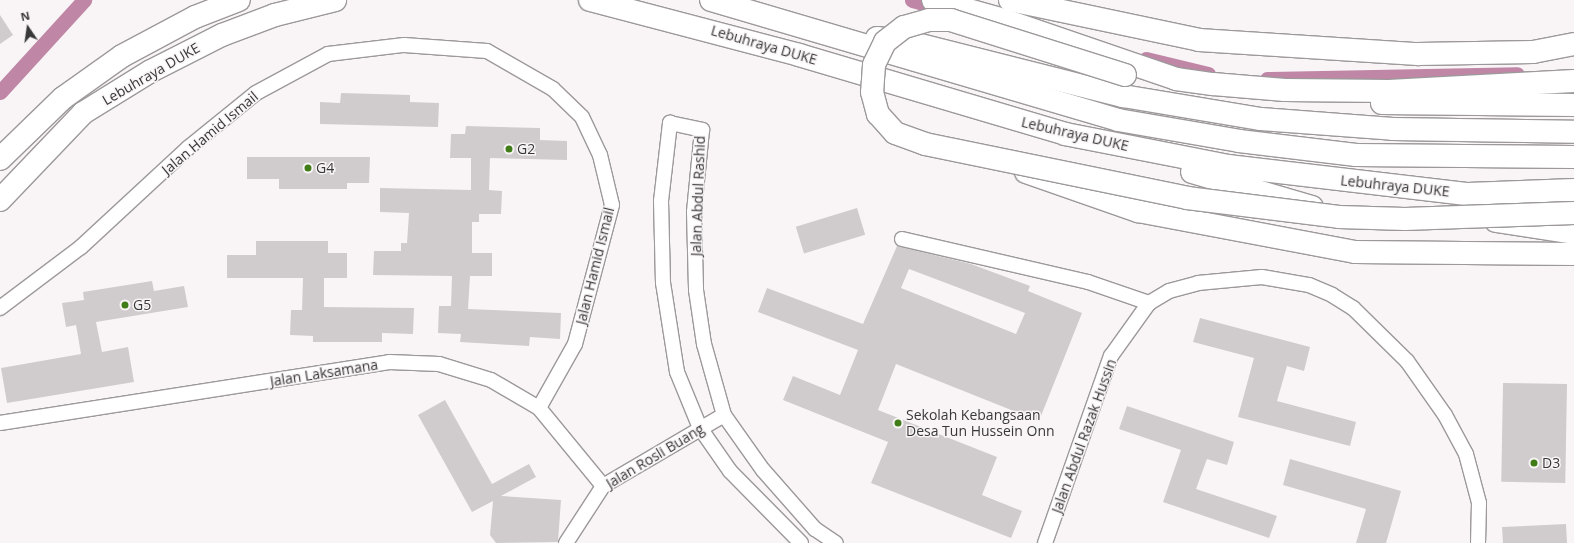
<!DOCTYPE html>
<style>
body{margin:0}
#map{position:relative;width:1574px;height:543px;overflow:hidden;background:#f9f5f7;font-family:"Open Sans",sans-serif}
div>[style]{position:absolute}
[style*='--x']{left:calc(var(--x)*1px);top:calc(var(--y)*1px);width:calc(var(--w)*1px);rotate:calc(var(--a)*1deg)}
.canal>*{height:15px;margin:-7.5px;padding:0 7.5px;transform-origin:7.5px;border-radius:7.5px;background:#bf86a5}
.building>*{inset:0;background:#d0ccce;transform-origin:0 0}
.roads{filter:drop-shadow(1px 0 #9d999b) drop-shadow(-1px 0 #9d999b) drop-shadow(0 1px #9d999b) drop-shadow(0 -1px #9d999b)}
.minor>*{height:14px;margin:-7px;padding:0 7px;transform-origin:7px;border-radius:7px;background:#fff}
.motorway>*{height:22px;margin:-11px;padding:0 11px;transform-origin:11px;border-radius:11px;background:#fff}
.bridges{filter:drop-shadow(1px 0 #9d999b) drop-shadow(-1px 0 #9d999b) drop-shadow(0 1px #9d999b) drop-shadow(0 -1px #9d999b)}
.motorway-bridge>*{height:22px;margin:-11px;padding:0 11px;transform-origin:11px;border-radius:11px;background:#fff}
.dots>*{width:11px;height:11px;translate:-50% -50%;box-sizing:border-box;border:2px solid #f9f5f7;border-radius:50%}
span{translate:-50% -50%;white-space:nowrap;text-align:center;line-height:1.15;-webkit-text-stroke:3px #f9f5f7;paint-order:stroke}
.street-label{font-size:14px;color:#393838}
.poi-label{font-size:14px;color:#393838}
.left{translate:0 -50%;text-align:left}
.north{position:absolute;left:8px;top:8px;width:40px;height:40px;-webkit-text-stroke:3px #f9f5f7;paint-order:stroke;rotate:347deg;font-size:11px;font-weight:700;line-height:16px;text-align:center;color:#393838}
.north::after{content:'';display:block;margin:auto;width:14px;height:18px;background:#393838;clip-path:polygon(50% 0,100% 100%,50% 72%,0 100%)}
</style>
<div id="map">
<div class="canal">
<div style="--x:912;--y:0;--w:31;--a:15"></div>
<div style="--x:1146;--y:59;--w:64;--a:13.6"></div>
<div style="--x:1267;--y:79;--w:250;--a:-1.1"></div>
<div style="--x:0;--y:92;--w:125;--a:-47.6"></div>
</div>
<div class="building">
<div style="clip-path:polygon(0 15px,13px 35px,0 44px)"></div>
<div style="clip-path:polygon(341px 93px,410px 95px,410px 102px,439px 103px,438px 127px,320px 124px,320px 102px,340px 103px)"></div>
<div style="clip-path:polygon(466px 126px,540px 128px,540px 140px,567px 141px,567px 160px,490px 158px,489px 190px,502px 191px,501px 214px,479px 214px,479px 222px,472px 222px,472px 253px,492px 253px,492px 276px,470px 276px,468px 309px,561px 313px,560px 339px,530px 337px,529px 346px,460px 342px,461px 334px,438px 333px,439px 306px,451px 306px,452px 276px,373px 275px,374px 251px,401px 251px,401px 243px,407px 243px,409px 213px,380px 212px,380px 188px,471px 190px,471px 158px,450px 158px,451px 134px,465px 134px)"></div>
<div style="clip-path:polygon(247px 157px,370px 157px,369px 183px,347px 183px,347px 189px,279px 189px,279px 179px,247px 179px)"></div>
<div style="left:857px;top:208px;width:28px;height:64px;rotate:73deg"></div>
<div style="clip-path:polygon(256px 241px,328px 241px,328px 253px,347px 253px,347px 278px,324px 278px,324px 307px,414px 308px,413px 334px,382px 333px,382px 342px,313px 342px,313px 336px,290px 335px,291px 310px,302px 310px,303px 278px,227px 278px,227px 255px,256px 255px)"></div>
<div style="clip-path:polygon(evenodd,897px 246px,971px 264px,1030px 286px,1028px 291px,1082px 313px,1039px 421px,896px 364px,878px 410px,997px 457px,982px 495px,1022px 511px,1011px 538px,871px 483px,888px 442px,783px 400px,793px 376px,840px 395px,858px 350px,758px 312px,767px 288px,863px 324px,897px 246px,909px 269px,1025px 313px,1016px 334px,901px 288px,909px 269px)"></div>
<div style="clip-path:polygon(152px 281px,154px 291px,184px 286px,188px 307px,96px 322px,102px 352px,128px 347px,134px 382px,7px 403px,1px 368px,81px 354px,76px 325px,66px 327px,62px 303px,84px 300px,83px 292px)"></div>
<div style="clip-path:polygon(1200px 318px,1310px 347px,1304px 371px,1287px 366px,1277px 401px,1356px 422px,1350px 446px,1238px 417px,1254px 358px,1193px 342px)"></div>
<div style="left:1567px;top:384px;width:99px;height:64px;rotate:91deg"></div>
<div style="clip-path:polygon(445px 400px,492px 484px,529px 464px,536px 477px,501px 496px,561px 500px,558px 542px,496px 543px,490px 535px,493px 501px,472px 512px,418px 415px)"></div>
<div style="clip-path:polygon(1127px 406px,1234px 442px,1227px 465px,1207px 459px,1196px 489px,1277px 516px,1269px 538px,1163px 502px,1181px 450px,1119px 429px)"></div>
<div style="clip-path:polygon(1290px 459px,1401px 491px,1386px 543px,1356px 543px,1366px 509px,1283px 485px)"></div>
<div style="clip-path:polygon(1566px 524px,1567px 543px,1503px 543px,1502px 527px)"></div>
</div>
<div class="roads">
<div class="minor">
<div style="--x:902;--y:239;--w:191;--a:13"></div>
<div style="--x:1088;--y:282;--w:65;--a:19"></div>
<div style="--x:0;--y:308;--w:101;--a:-37"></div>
<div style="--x:81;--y:247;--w:146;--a:-42.8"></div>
<div style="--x:188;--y:148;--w:87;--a:-39"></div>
<div style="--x:256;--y:93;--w:82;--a:-28.4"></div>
<div style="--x:328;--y:54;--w:77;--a:-6.8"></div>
<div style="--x:404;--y:45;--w:83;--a:4.1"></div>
<div style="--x:487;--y:51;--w:76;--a:29.9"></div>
<div style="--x:553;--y:89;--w:40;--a:44"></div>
<div style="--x:582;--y:117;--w:42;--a:64.7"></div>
<div style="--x:600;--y:155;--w:51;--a:76.5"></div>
<div style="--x:612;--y:205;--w:144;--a:104.9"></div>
<div style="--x:575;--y:344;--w:73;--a:119.4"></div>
<div style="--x:0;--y:423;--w:394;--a:-8.9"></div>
<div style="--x:389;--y:362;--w:50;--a:2.3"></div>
<div style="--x:439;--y:364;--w:54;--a:17.1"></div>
<div style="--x:491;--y:380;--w:56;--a:30.3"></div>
<div style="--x:539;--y:408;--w:101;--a:50.6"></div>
<div style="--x:566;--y:543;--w:68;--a:-57"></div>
<div style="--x:603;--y:486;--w:140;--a:-30.4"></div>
<div style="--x:801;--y:543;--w:101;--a:-134.6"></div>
<div style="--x:730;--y:471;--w:52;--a:-124.9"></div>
<div style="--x:700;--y:428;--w:61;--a:-112.3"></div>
<div style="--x:677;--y:372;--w:90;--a:-98.9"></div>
<div style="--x:663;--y:283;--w:82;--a:-91.4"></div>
<div style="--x:661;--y:201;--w:79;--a:-83.4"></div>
<div style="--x:670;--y:123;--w:33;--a:12"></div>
<div style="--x:702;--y:130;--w:82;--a:95.6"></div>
<div style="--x:694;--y:212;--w:78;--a:88.5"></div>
<div style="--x:696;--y:290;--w:55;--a:81.6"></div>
<div style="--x:704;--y:344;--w:74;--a:74.3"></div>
<div style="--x:724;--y:415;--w:67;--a:54.7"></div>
<div style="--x:763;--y:470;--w:79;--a:48.6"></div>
<div style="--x:815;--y:529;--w:25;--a:34"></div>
<div style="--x:1045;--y:543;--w:198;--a:-70.6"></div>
<div style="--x:1111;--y:356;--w:65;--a:-54.4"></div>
<div style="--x:1149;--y:303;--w:23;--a:-31"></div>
<div style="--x:1169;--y:291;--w:30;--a:-15"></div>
<div style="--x:1198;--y:283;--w:64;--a:-5.4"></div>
<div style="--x:1262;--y:277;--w:48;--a:9.7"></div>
<div style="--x:1309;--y:285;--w:25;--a:23"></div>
<div style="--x:1332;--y:295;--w:25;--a:32"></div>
<div style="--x:1353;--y:308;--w:76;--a:44.5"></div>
<div style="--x:1407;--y:361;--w:66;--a:54.9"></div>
<div style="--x:1445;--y:415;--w:44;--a:61.7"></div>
<div style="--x:1466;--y:454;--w:51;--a:75.1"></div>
<div style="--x:1479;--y:503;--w:40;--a:91.4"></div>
</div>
<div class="motorway">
<div style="--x:590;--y:0;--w:216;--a:14.7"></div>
<div style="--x:799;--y:55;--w:277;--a:16.5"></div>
<div style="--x:1065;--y:134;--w:166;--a:11.1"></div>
<div style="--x:1228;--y:166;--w:242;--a:6.7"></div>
<div style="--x:1468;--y:194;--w:106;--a:-2.2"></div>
<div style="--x:711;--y:0;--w:424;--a:16.4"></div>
<div style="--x:1118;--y:120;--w:123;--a:9.8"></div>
<div style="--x:1239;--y:141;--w:118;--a:6.8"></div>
<div style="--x:1356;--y:155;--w:218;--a:0.5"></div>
<div style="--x:933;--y:0;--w:74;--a:15.7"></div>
<div style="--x:1004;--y:20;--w:182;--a:18.9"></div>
<div style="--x:1176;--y:79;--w:37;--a:8"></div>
<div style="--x:1213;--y:84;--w:72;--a:4.8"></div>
<div style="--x:1285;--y:90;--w:104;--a:0.6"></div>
<div style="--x:1389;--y:91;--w:185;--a:-3.1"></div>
<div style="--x:1010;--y:0;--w:193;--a:11.9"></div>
<div style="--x:1199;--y:40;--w:219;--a:3.7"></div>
<div style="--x:1418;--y:54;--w:115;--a:-1"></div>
<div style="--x:1533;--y:52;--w:42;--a:-11"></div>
<div style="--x:877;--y:38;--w:32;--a:7"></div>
<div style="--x:909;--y:42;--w:221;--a:14.2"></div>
<div style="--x:1123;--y:96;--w:140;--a:9.5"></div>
<div style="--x:1261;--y:119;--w:132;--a:4.3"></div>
<div style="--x:1393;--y:129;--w:181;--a:0.9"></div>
<div style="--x:1382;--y:103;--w:192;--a:0.6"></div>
<div style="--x:0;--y:159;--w:88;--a:-44.1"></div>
<div style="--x:63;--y:98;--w:72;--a:-35.4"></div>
<div style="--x:122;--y:56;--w:83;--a:-28.1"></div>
<div style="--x:195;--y:17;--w:47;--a:-21.1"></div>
<div style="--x:1026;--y:172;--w:119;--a:19.2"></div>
<div style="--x:1138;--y:211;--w:221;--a:10.7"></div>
<div style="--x:1355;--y:252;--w:219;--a:0.5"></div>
<div style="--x:1192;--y:172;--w:125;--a:16.3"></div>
<div style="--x:0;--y:200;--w:120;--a:-46.3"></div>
<div style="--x:83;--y:113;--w:80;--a:-31.7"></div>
<div style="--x:151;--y:71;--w:80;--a:-26.9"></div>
<div style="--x:222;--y:35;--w:57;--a:-20.7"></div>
<div style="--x:275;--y:15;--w:62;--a:-14"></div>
<div style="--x:1496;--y:221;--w:79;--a:8.7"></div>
</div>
</div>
<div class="bridges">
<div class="motorway-bridge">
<div style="--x:1125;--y:75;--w:182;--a:-162.5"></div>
<div style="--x:951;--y:20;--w:22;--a:180"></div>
<div style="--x:929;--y:20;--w:26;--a:164"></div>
<div style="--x:904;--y:27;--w:24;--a:142"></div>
<div style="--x:885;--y:42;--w:25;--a:116"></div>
<div style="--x:874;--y:65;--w:27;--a:94"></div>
<div style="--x:872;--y:92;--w:23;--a:75"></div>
<div style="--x:878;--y:114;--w:25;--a:48"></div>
<div style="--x:895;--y:133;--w:32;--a:20"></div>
<div style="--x:925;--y:144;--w:268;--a:11.6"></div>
<div style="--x:1187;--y:198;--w:153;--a:7.1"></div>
<div style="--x:1339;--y:217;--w:66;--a:1.7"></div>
<div style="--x:1405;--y:219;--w:169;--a:-2"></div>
</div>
</div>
<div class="dots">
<div style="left:509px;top:149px;background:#407d18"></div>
<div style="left:308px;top:168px;background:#407d18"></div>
<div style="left:125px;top:305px;background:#407d18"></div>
<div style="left:898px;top:423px;background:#407d18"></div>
<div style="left:1534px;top:463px;background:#407d18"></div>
</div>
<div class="street-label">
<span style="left:764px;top:45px;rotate:16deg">Lebuhraya DUKE</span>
<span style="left:151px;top:74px;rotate:-30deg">Lebuhraya DUKE</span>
<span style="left:210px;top:133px;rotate:-40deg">Jalan Hamid Ismail</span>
<span style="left:1075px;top:134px;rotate:13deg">Lebuhraya DUKE</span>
<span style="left:1395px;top:186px;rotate:6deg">Lebuhraya DUKE</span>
<span style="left:698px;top:196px;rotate:-88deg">Jalan Abdul Rashid</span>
<span style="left:595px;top:266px;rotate:-76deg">Jalan Hamid Ismail</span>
<span style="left:324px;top:373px;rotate:-9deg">Jalan Laksamana</span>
<span style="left:1084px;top:436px;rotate:-70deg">Jalan Abdul Razak Hussin</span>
<span style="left:655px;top:456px;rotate:-31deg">Jalan Rosli Buang</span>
</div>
<div class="poi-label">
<span class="left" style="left:517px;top:149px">G2</span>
<span class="left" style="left:316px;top:168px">G4</span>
<span class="left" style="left:133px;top:305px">G5</span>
<span class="left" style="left:906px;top:423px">Sekolah Kebangsaan<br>Desa Tun Hussein Onn</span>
<span class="left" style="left:1542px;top:463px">D3</span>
</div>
<div class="north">N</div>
</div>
